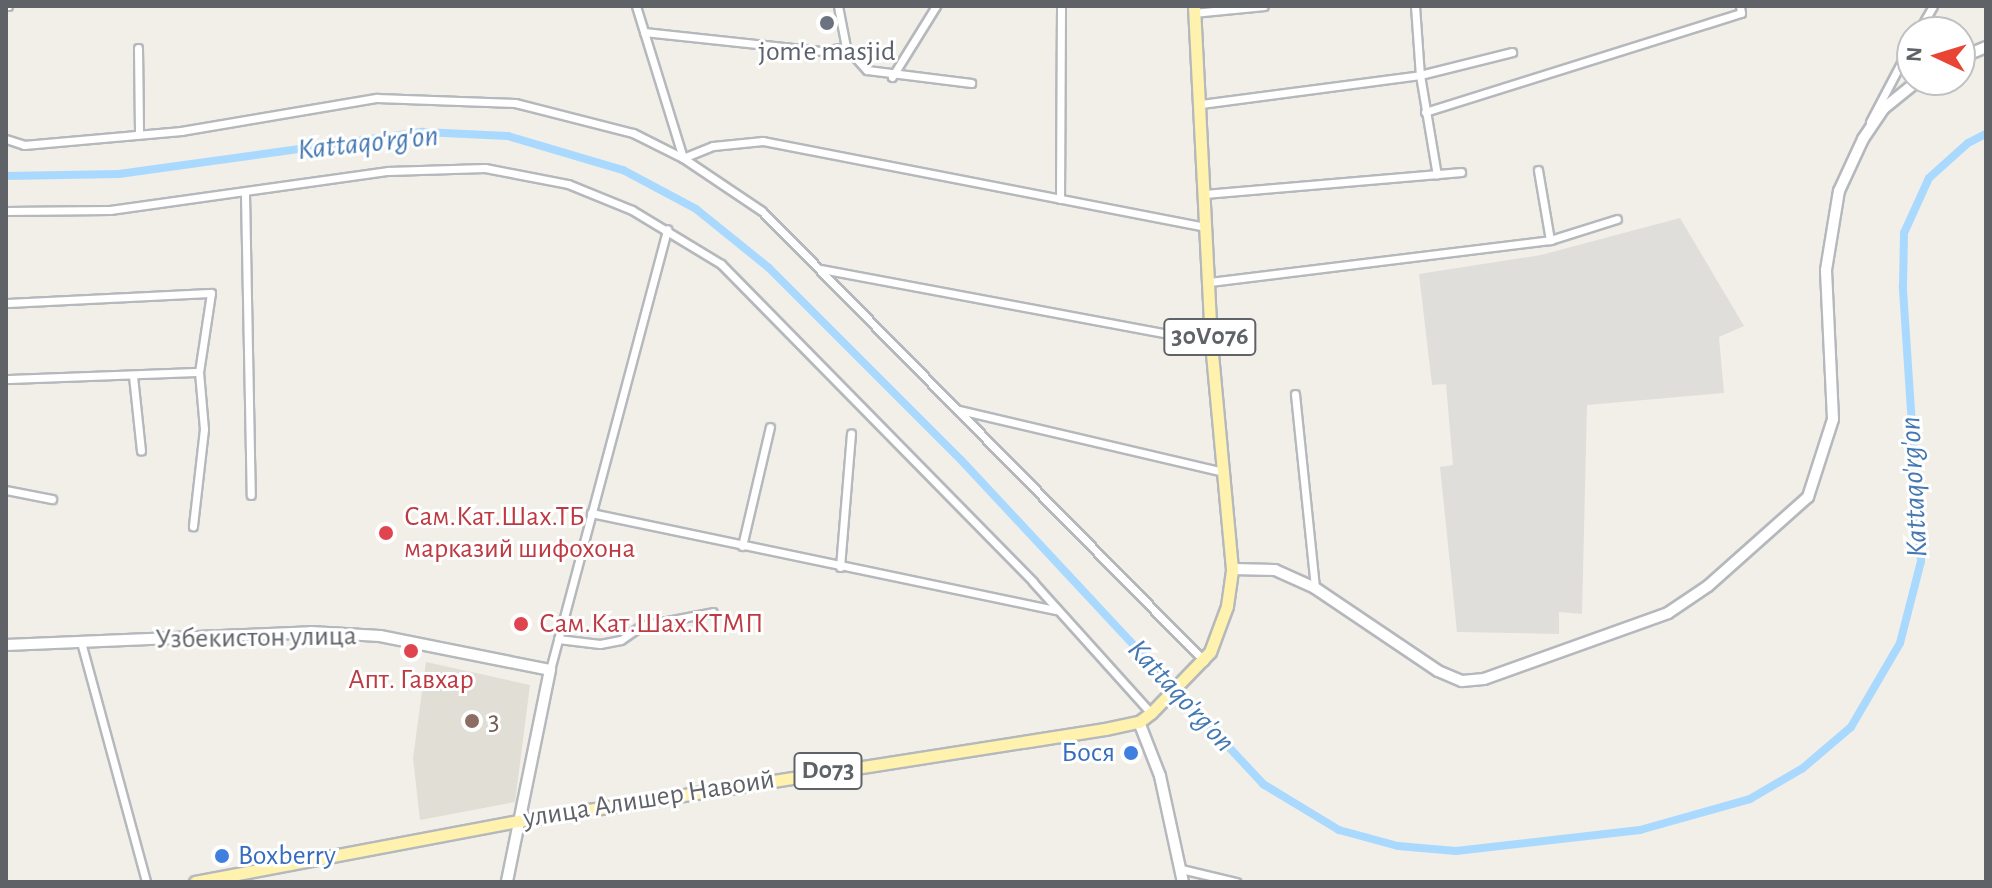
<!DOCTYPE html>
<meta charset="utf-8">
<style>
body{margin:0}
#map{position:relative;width:1992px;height:888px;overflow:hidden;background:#f1efe8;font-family:"Alegreya Sans",sans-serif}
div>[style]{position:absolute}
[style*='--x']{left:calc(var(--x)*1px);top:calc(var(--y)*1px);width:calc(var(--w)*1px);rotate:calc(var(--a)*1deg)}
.industrial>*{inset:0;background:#e0deda}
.education>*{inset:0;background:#e1ded6}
.canal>*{height:8px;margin:-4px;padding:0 4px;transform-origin:4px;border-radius:4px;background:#a9d9ff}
.roads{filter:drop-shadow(2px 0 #b5b8bc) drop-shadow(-2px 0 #b5b8bc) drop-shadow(0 2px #b5b8bc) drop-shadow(0 -2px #b5b8bc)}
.street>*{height:7px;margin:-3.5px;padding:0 3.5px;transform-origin:3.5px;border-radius:3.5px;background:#fff}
.secondary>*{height:10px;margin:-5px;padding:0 5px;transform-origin:5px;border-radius:5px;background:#fff}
.primary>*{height:11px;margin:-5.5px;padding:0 5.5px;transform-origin:5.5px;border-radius:5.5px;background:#fff2ae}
.dots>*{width:22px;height:22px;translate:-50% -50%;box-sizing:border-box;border:4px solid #fff;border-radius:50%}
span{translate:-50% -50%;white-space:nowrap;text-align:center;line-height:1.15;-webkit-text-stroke:6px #fff;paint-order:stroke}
.shield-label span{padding:2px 6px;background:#fff;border:2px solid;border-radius:6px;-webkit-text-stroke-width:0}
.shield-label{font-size:26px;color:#5f6368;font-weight:700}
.worship-label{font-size:28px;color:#5b616d}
.health-label{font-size:28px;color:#be3a42}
.left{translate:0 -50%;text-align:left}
.street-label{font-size:28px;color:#5f6368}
.education-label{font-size:28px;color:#785e54}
.shop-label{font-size:28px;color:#366cbe}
.right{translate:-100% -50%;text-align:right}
.water-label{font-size:30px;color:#4478b2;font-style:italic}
.frame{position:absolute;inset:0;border:8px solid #5f6368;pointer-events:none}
.north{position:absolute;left:1896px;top:16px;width:80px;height:80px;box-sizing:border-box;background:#fff;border:2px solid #bfc1c3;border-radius:50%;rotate:274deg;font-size:22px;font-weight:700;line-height:32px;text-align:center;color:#5f6368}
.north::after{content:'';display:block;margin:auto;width:28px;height:36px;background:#e94535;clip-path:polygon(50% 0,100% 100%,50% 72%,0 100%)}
</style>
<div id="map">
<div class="industrial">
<div style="clip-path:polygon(1680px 218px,1744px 326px,1719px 337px,1724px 393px,1587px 405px,1582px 614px,1559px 612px,1559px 634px,1457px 632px,1440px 467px,1453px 465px,1446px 384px,1432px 385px,1419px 274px,1541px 255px)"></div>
</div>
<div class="education">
<div style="clip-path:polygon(426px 662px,530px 685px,515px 802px,420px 820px,413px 758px)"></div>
</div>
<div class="canal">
<div style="--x:6;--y:176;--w:113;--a:-1"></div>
<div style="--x:119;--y:174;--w:307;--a:-7.9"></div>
<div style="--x:423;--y:132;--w:85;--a:2.7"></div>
<div style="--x:508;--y:136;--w:120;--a:16.5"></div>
<div style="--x:623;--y:170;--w:83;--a:28.1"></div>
<div style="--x:696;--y:209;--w:94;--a:38.9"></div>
<div style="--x:769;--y:268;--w:273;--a:45"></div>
<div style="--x:962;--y:461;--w:442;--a:47"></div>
<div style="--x:1263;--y:784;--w:89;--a:31.2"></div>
<div style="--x:1339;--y:830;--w:61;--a:15.2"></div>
<div style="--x:1398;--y:846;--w:58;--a:4.9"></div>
<div style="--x:1456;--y:851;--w:185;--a:-6.5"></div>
<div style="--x:1640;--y:830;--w:114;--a:-15.7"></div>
<div style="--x:1750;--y:799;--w:61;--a:-30.3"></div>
<div style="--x:1803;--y:768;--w:63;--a:-40.5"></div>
<div style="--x:1851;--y:727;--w:97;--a:-59.7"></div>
<div style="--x:1900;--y:643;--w:85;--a:-75.6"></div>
<div style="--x:1921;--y:561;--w:275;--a:-93.8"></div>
<div style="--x:1903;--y:287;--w:54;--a:-88.9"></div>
<div style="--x:1904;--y:233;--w:60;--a:-65.6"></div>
<div style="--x:1929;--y:178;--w:52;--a:-41.9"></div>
<div style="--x:1968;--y:143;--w:20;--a:-27"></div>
</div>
<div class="roads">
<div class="street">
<div style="--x:6;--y:6;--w:2;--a:0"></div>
<div style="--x:636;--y:6;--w:159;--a:72.8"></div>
<div style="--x:683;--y:158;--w:32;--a:-22"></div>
<div style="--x:713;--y:146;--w:50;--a:-5.7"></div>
<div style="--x:763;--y:141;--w:452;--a:11"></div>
<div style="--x:838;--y:6;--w:42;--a:79"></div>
<div style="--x:846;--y:47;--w:31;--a:48"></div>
<div style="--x:867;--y:70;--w:105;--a:7.1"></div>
<div style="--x:1415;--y:6;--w:69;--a:85.9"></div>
<div style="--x:1420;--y:75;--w:101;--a:80.4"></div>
<div style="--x:1194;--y:13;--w:70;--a:-5.7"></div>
<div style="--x:644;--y:32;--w:180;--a:6.1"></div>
<div style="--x:823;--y:51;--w:23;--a:-10"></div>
<div style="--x:1918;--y:32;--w:30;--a:-60"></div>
<div style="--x:138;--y:48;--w:86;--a:89.3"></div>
<div style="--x:892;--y:77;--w:84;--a:-58.2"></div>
<div style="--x:1201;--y:104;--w:221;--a:-7.5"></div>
<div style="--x:1420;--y:75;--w:95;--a:-14"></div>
<div style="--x:1425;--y:112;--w:331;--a:-17.4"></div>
<div style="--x:1741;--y:13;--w:7;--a:-98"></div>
<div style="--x:1870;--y:122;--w:90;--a:-62.3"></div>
<div style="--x:6;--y:139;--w:19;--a:18"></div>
<div style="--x:24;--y:145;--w:158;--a:-5.1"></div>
<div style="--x:181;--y:131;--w:199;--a:-9.6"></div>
<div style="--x:377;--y:98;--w:138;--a:2.1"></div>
<div style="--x:515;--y:103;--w:122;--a:14.3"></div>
<div style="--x:633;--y:133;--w:56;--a:26.6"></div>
<div style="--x:683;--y:158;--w:95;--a:33.9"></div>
<div style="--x:762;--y:211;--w:631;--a:45.51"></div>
<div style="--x:1538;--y:170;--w:71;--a:80.3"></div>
<div style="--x:245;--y:194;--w:301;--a:88.9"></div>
<div style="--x:1205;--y:194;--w:257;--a:-4.9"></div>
<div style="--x:1060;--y:199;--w:193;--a:-89.7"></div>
<div style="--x:6;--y:211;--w:104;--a:-0.6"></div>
<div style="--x:110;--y:210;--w:281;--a:-8"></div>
<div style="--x:388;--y:171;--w:97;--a:-1.8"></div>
<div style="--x:485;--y:168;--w:85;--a:10.9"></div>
<div style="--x:568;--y:184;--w:69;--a:22.1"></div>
<div style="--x:632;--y:210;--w:104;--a:31.2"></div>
<div style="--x:721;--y:264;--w:445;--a:45.5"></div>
<div style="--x:1033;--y:582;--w:176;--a:48"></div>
<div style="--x:821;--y:269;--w:397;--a:10.6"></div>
<div style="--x:1209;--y:282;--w:344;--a:-7"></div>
<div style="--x:1550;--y:240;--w:70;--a:-17.4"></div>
<div style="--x:6;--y:303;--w:205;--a:-2.8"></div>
<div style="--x:211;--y:293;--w:80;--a:98.6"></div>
<div style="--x:199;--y:372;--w:57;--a:85"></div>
<div style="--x:204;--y:429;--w:98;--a:96.5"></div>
<div style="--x:133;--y:376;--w:75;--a:83.9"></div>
<div style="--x:6;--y:379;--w:193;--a:-2.1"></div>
<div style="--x:1295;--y:394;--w:195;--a:84.1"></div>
<div style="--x:959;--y:410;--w:271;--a:13.2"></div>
<div style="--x:6;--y:490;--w:47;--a:11.1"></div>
<div style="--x:591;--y:513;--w:475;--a:11.8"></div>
<div style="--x:742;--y:546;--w:122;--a:-76.8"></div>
<div style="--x:840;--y:567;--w:134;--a:-85.3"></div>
<div style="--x:558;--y:639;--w:42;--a:6.8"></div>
<div style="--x:600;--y:644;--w:21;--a:-11"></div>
<div style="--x:621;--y:640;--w:24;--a:-35"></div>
<div style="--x:641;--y:626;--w:73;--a:-11"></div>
<div style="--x:81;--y:642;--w:249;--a:74.8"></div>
<div style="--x:550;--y:670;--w:456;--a:-75.1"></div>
<div style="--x:1181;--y:869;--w:57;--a:13.3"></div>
</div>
<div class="secondary">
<div style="--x:1960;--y:58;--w:28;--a:-23"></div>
<div style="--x:1232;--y:569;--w:43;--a:1.3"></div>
<div style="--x:1275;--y:570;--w:44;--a:24.2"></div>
<div style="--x:1315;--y:588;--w:148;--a:34"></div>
<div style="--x:1438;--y:671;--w:26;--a:23"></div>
<div style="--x:1462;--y:681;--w:22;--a:-5"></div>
<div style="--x:1484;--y:679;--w:195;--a:-19.7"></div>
<div style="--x:1668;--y:613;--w:48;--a:-34"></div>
<div style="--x:1708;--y:586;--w:134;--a:-41.7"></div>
<div style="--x:1808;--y:497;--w:82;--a:-72.2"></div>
<div style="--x:1833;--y:419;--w:149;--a:-92.7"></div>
<div style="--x:1826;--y:270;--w:80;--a:-80.7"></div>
<div style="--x:1839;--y:191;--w:57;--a:-65.2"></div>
<div style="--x:1863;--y:139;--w:36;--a:-56"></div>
<div style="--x:1883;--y:109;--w:46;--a:-38.9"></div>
<div style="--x:6;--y:645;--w:305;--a:-2.4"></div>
<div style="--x:311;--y:632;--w:69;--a:3.3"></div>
<div style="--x:380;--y:636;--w:173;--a:11.3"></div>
<div style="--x:550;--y:670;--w:216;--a:101.5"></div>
<div style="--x:1139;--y:722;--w:58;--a:68.7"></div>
<div style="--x:1160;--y:776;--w:108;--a:77.8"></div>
</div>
<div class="primary">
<div style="--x:195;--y:882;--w:329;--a:-10.7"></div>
<div style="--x:518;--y:821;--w:594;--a:-8.91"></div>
<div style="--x:1105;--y:729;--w:35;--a:-12"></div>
<div style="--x:1139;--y:722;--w:15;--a:-37"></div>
<div style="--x:1151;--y:713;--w:85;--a:-46"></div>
<div style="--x:1210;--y:652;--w:49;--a:-69.7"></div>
<div style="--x:1227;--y:606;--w:37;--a:-82"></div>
<div style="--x:1232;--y:569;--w:228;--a:-95.3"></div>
<div style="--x:1211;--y:342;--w:336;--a:-92.9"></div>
</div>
</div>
<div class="dots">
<div style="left:827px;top:23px;background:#6b7280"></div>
<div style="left:386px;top:533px;background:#e0444e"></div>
<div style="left:521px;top:624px;background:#e0444e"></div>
<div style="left:411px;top:651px;background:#e0444e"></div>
<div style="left:472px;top:721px;background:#8d6e63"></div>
<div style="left:1131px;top:753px;background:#3f7fe0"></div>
<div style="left:222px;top:856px;background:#3f7fe0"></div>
</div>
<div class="shield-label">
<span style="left:1210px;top:337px">30V076</span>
<span style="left:828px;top:771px">D073</span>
</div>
<div class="worship-label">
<span style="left:827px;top:52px">jom'e masjid</span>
</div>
<div class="health-label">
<span class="left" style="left:404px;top:533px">Сам.Кат.Шах.ТБ<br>марказий шифохона</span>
<span class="left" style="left:539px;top:624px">Сам.Кат.Шах.КТМП</span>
<span style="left:411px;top:680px">Апт. Гавхар</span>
</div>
<div class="street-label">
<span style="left:256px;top:638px;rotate:-1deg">Узбекистон улица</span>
<span style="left:649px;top:799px;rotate:-9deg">улица Алишер Навоий</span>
</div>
<div class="education-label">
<span class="left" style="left:488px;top:721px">3</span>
</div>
<div class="shop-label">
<span class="right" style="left:1115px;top:753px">Бося</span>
<span class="left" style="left:238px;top:856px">Boxberry</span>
</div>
<div class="water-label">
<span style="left:368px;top:143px;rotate:-6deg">Kattaqo'rg'on</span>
<span style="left:1914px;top:487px;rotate:-93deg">Kattaqo'rg'on</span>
<span style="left:1181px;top:696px;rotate:47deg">Kattaqo'rg'on</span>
</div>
<div class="frame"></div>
<div class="north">N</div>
</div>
